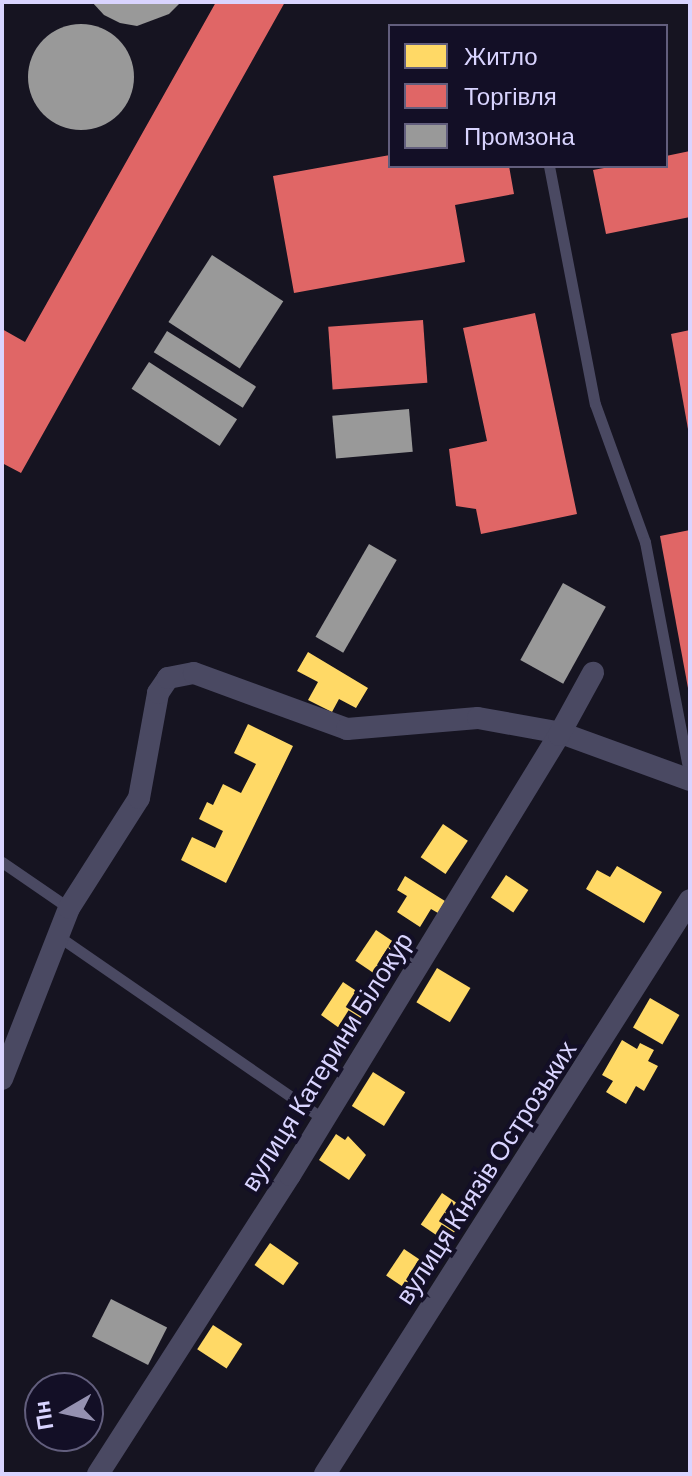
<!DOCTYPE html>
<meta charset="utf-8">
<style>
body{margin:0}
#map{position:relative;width:692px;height:1476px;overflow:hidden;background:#161421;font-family:Barlow,sans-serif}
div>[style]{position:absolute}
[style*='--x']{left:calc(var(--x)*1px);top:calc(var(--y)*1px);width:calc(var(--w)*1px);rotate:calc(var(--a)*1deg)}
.homes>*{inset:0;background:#ffd966;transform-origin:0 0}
.shops>*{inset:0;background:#e06666;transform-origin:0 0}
.industry>*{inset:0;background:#999;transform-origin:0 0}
.round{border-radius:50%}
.service>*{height:11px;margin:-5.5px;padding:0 5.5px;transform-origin:5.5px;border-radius:5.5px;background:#4a4962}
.minor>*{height:22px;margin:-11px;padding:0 11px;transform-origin:11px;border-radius:11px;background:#4a4962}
span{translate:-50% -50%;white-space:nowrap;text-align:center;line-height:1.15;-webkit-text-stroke:8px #130f26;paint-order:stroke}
.street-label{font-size:26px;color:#d9d4ff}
.frame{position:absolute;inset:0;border:4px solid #d9d4ff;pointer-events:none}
.legend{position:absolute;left:388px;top:24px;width:280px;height:144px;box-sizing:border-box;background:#130f26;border:2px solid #625e7d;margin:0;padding:10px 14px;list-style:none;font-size:24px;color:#d9d4ff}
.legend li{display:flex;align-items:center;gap:16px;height:40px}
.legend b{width:40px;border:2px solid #625e7d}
.north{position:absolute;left:24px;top:1372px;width:80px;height:80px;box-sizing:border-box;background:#130f26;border:2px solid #625e7d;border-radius:50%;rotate:261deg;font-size:22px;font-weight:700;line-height:32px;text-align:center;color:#d9d4ff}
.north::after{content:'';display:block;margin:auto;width:28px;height:36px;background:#9591b1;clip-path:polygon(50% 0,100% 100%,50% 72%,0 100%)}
</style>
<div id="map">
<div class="homes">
<div style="clip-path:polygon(308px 652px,368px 688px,356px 708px,339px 699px,332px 712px,308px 700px,318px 682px,297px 671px)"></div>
<div style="clip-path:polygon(248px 724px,293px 746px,226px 883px,181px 860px,192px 837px,215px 848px,223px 831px,199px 819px,207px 802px,213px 805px,223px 784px,241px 793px,256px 764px,234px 753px)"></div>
<div style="left:443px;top:824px;width:30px;height:40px;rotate:34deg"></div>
<div style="clip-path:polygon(617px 866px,662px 892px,644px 923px,586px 889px,597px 870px,610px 877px)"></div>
<div style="left:506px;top:875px;width:27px;height:27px;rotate:34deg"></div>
<div style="clip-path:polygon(405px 876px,445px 901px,438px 913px,431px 909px,420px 927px,397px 912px,407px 896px,397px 890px)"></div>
<div style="left:376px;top:930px;width:34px;height:37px;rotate:34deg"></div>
<div style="left:437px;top:968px;width:39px;height:40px;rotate:31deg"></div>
<div style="clip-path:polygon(343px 982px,361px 994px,356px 1001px,367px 1009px,349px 1035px,321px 1015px)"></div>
<div style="left:650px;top:998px;width:34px;height:34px;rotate:30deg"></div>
<div style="clip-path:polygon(622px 1040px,637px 1049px,640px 1043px,654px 1050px,648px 1061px,658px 1066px,644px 1091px,636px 1086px,626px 1104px,606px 1092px,613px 1081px,602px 1075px)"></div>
<div style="left:373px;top:1072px;width:38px;height:40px;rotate:32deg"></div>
<div style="clip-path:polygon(336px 1134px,345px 1140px,348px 1136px,366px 1155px,349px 1180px,319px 1160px)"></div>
<div style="left:442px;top:1193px;width:32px;height:38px;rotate:34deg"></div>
<div style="left:270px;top:1243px;width:35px;height:27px;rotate:35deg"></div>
<div style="left:404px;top:1249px;width:34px;height:32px;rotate:34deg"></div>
<div style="left:213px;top:1325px;width:35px;height:29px;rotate:33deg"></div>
</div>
<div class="shops">
<div style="clip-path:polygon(216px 2px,285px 2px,21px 473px,2px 463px,2px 329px,25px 342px)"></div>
<div style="clip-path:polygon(690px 151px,690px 217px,606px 234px,593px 170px,615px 166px,666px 166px,666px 156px)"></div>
<div style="clip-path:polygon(390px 155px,390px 166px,509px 166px,514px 194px,455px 205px,465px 262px,294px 293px,273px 176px)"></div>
<div style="clip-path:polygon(535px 313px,577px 514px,481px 534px,476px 509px,456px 506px,449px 449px,487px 441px,463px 328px)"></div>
<div style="left:423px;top:320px;width:63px;height:95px;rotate:86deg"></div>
<div style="clip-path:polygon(690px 330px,690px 429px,688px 429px,671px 334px)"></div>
<div style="clip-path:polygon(690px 530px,690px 688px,688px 688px,660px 536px)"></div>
</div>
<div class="industry">
<div style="clip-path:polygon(92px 2px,181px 2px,169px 14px,137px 26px,120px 23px,104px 15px)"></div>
<div class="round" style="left:28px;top:24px;width:106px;height:106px"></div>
<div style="left:212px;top:255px;width:85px;height:80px;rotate:33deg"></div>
<div style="left:167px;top:331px;width:105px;height:25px;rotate:32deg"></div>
<div style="left:149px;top:362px;width:105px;height:32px;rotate:33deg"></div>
<div style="left:409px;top:409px;width:43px;height:77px;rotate:85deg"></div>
<div style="left:369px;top:544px;width:32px;height:107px;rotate:30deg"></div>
<div style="left:563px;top:583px;width:49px;height:88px;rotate:29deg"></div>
<div style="left:111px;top:1299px;width:63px;height:42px;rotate:27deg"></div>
</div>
<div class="service">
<div style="--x:549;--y:166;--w:242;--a:79.1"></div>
<div style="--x:595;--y:404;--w:147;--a:70.1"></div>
<div style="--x:645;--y:542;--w:239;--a:79.2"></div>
<div style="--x:2;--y:862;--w:81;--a:34.5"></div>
<div style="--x:58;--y:936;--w:322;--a:34.6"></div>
</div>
<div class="minor">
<div style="--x:2;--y:1079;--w:184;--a:-68.6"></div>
<div style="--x:69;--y:908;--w:130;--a:-57.5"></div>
<div style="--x:139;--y:798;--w:107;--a:-79.7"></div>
<div style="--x:158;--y:693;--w:18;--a:-56"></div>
<div style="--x:168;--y:678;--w:26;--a:-11"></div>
<div style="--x:194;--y:673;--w:163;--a:20.1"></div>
<div style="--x:347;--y:729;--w:131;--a:-4.8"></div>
<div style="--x:478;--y:718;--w:84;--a:10.2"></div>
<div style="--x:561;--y:733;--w:137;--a:20"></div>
<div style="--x:98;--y:1474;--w:355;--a:-57.3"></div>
<div style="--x:290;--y:1175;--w:516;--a:-58.56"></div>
<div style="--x:559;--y:735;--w:71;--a:-61.3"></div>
<div style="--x:325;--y:1474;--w:680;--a:-57.55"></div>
</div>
<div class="street-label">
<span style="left:326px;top:1061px;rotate:-58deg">вулиця Катерини Білокур</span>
<span style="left:485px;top:1172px;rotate:-57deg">вулиця Князів Острозьких</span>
</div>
<div class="frame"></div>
<ul class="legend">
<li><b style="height:22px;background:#ffd966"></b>Житло</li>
<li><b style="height:22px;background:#e06666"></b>Торгівля</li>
<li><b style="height:22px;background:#999"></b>Промзона</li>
</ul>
<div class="north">Пн</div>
</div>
